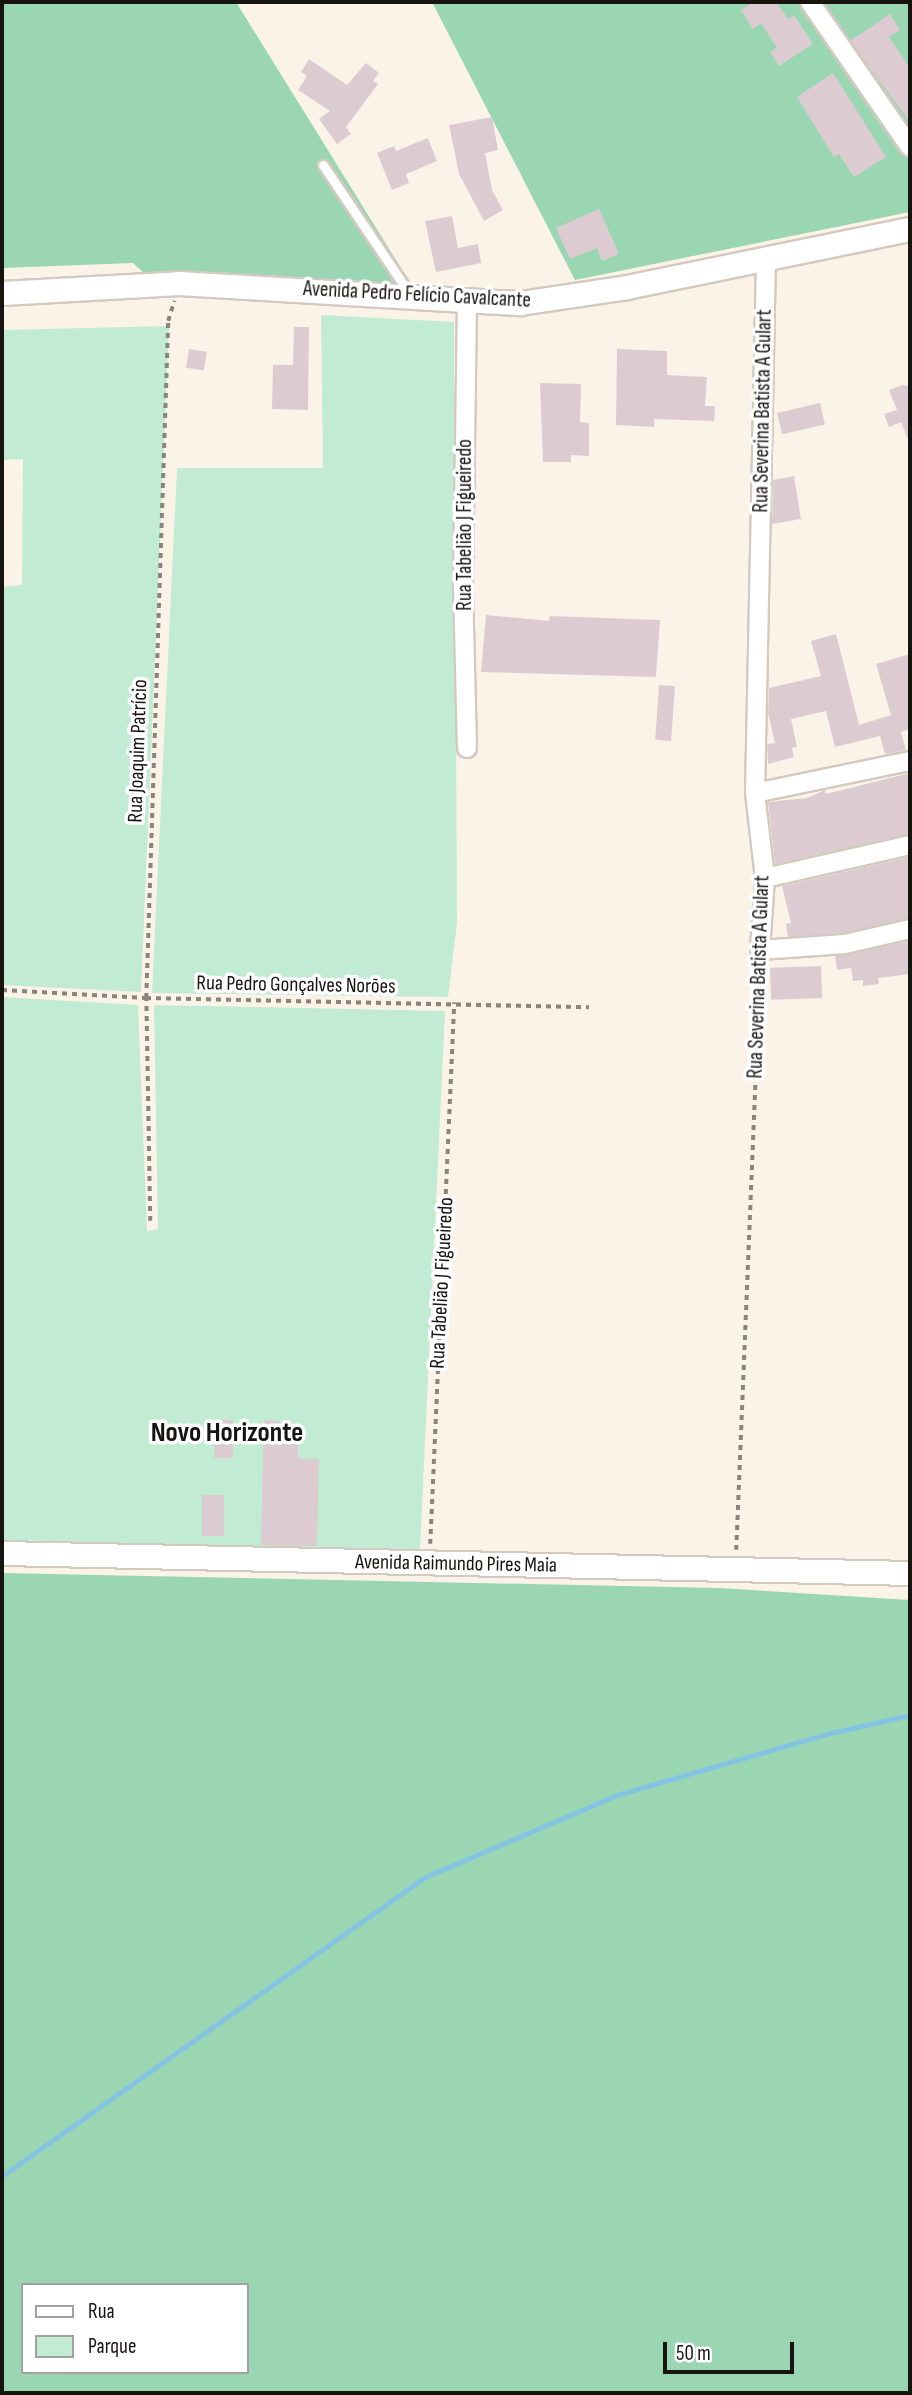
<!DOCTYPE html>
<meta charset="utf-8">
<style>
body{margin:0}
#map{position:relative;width:912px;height:2395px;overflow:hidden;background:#fcf3e8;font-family:"Sofia Sans Condensed",sans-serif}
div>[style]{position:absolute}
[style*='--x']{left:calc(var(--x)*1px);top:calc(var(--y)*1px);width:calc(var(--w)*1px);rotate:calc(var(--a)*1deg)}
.green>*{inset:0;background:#c1ebd2}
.forest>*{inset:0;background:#9bd6b3}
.stream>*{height:5px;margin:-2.5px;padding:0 2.5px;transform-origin:2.5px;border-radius:2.5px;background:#85c3e2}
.building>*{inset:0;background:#dcccd1;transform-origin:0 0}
.path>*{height:3.5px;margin-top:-1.75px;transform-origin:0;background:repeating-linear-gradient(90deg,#8a847c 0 5px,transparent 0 10px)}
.roads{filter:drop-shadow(2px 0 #d3cabf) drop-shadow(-2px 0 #d3cabf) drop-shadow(0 2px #d3cabf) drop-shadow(0 -2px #d3cabf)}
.service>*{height:9px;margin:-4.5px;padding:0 4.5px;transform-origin:4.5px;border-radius:4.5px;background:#fff}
.minor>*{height:18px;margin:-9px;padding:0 9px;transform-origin:9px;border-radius:9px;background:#fff}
.tertiary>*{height:23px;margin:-11.5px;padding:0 11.5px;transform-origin:11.5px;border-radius:11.5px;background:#fff}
span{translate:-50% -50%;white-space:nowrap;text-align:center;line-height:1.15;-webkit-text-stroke:7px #fff;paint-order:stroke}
.street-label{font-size:21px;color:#171410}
.district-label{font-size:28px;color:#171410;font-weight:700}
.frame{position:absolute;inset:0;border:4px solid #171410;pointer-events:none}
.legend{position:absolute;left:21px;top:2283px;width:228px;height:91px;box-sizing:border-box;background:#fff;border:2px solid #a2a19f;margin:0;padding:9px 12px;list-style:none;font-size:21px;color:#171410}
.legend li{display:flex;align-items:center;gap:14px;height:35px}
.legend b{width:35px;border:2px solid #a2a19f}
.scale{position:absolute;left:663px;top:2342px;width:131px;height:32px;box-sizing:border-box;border:4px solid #171410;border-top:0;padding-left:9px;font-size:21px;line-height:24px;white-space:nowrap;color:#171410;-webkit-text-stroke:5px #fff;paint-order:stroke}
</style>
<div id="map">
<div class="green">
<div style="clip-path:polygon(321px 315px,454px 322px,457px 923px,448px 997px,152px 993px,177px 468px,323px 468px)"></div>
<div style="clip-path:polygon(169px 326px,141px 992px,2px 985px,2px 587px,22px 585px,23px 459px,2px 460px,2px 330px)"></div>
<div style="clip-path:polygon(2px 997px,138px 1005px,147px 1231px,158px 1229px,154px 1005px,445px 1011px,420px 1550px,2px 1540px)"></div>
</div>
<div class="forest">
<div style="clip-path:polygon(2px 2px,236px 2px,414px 289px,186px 272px,144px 273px,133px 263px,2px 268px)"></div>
<div style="clip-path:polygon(432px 2px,910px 2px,910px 212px,575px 280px)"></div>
<div style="clip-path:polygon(evenodd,2px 1573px,719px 1588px,910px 1600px,910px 2393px,2px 2393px,2px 1573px,23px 2285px,247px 2285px,247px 2372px,23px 2372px,23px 2285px)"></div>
</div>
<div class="stream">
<div style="--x:2;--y:2176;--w:518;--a:-35.25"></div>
<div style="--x:425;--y:1877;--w:212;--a:-23.1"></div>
<div style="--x:620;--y:1794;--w:219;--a:-16.2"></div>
<div style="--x:830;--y:1733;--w:82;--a:-12.7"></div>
</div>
<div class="building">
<div style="clip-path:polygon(754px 2px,776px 2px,788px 19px,794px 15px,813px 44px,779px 66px,770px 52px,777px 48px,761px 23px,753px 29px,741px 10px)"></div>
<div style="clip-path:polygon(890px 14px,900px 30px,889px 37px,910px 68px,910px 122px,850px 41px)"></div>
<div style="clip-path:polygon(309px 59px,347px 85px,366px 63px,379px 73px,373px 81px,378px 84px,346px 127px,351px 134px,337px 144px,319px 119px,330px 111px,298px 90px,307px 76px,301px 72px)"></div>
<div style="clip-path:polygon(833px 73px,886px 157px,854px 177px,839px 154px,834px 157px,797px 97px)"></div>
<div style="clip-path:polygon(492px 117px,498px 150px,485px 153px,492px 190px,503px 210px,484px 221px,459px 174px,449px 125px)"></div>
<div style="clip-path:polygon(428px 138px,437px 161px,406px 174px,409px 183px,392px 190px,377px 153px,394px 146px,396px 151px)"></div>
<div style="clip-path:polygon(599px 209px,619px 254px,602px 261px,597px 248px,570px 259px,556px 228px)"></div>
<div style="clip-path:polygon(452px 216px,458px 248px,478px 244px,481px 263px,436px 272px,425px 221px)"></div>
<div style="clip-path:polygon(294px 327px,309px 327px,308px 410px,272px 409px,273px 365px,293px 365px)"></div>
<div style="left:189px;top:349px;width:18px;height:19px;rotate:9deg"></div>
<div style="clip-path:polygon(617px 349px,667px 351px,667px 375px,707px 377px,705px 406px,715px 406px,714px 421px,654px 419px,654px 427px,616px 425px)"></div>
<div style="clip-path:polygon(540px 383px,581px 384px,580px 422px,589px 423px,589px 456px,571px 455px,571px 462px,543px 462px)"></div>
<div style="clip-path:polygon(902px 385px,910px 386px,909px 442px,901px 422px,889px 427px,884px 414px,897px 410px,889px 390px)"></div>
<div style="left:820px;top:403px;width:22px;height:44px;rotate:77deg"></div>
<div style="clip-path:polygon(794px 476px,801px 519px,772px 524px,773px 480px)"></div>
<div style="clip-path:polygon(486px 615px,549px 621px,550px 616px,660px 620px,656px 677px,481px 672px)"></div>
<div style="clip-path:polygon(836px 634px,859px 725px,891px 715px,876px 664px,910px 654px,910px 729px,901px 732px,906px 750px,885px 754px,880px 736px,835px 747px,826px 711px,791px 719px,797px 747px,792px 748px,794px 757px,768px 764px,767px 744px,775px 743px,768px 713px,769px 688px,821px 676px,811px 641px)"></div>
<div style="left:659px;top:685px;width:16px;height:55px;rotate:4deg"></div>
<div style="clip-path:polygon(910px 773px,910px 834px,775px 864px,768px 802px,807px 798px,825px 790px,826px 794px)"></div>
<div style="clip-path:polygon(910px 857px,910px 918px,843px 933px,788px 937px,786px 924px,791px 923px,782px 886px)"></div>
<div style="clip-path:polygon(910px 941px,910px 974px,878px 978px,879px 984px,863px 986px,863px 980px,853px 981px,851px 968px,837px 970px,835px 956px)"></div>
<div style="left:821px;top:966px;width:32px;height:51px;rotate:88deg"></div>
<div style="left:214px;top:1420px;width:19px;height:38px"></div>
<div style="clip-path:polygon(264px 1420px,280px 1421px,280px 1431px,298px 1432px,298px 1458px,319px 1459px,317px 1546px,261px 1545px)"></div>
<div style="left:202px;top:1495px;width:22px;height:41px"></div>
</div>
<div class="path">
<div style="--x:2;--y:990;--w:144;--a:3.2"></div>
<div style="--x:146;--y:998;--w:443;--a:1.2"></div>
<div style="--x:150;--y:1221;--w:223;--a:-91"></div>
<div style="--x:146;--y:998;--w:677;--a:-88.14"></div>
<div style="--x:168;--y:321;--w:21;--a:-73"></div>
<div style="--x:430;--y:1544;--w:542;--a:-87.46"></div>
<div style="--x:736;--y:1550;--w:584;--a:-87.65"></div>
</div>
<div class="roads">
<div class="service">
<div style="--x:323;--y:165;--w:154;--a:56.1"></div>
</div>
<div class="minor">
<div style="--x:810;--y:2;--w:176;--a:55.4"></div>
<div style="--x:766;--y:259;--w:534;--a:91.18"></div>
<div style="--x:755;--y:793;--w:86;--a:83.3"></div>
<div style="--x:765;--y:878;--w:72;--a:94"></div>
<div style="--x:760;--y:950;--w:85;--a:-4"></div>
<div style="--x:845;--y:944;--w:67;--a:-13"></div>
<div style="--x:467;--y:748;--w:160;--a:-91.4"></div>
<div style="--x:463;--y:588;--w:286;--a:-89.2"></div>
<div style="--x:755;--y:793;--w:158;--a:-11.7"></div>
<div style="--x:765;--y:878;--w:149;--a:-12.8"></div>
</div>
<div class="tertiary">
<div style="--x:2;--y:293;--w:177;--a:-3.2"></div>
<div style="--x:179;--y:283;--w:342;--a:3.4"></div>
<div style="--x:520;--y:303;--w:108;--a:-8.5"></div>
<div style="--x:627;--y:287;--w:289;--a:-11.6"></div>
<div style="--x:2;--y:1553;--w:908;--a:1.26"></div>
</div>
</div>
<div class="street-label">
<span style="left:417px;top:295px;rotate:3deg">Avenida Pedro Felício Cavalcante</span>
<span style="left:763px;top:411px;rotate:-89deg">Rua Severina Batista A Gulart</span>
<span style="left:465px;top:525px;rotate:-90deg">Rua Tabelião J Figueiredo</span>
<span style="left:138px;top:751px;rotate:-88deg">Rua Joaquim Patrício</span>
<span style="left:759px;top:977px;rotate:-88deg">Rua Severina Batista A Gulart</span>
<span style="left:296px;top:985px;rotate:1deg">Rua Pedro Gonçalves Norões</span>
<span style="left:442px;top:1283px;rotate:-87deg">Rua Tabelião J Figueiredo</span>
<span style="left:456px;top:1564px;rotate:1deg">Avenida Raimundo Pires Maia</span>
</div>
<div class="district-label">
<span style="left:227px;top:1433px">Novo Horizonte</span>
</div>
<div class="frame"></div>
<ul class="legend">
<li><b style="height:9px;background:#fff"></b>Rua</li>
<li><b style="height:19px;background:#c1ebd2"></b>Parque</li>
</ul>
<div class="scale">50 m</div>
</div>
